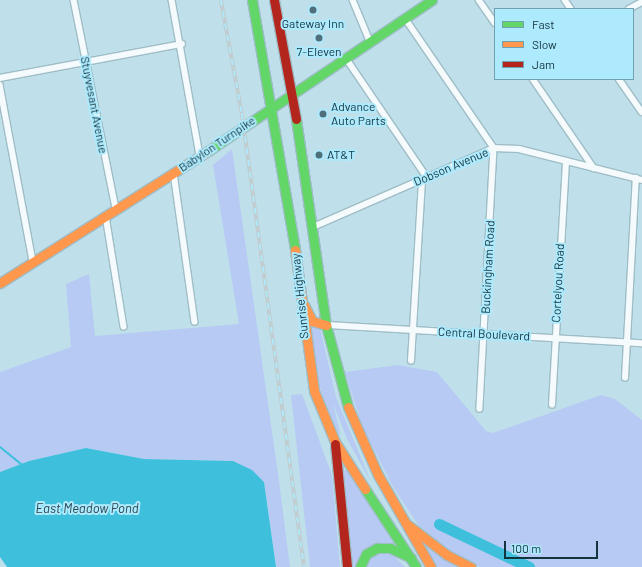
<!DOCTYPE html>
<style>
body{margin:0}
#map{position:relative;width:642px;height:567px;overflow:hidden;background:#bfe0eb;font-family:Barlow,sans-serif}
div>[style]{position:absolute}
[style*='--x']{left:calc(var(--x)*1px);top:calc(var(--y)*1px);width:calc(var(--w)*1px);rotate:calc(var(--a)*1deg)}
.green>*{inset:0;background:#b7caf4}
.water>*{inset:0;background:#3ec0dc}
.stream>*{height:2px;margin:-1px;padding:0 1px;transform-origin:1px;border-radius:1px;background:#3ec0dc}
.river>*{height:11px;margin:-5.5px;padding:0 5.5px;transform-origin:5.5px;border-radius:5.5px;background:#3ec0dc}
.roads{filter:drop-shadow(1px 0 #9fbdc6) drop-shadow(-1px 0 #9fbdc6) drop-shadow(0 1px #9fbdc6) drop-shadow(0 -1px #9fbdc6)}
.street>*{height:5.5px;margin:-2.75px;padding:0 2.75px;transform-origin:2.75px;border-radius:2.75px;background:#f5fafc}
.fast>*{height:9px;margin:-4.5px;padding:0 4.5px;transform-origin:4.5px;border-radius:4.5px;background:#63d668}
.slow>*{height:9px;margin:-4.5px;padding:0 4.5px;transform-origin:4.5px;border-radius:4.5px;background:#ff974d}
.jam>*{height:9px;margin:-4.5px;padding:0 4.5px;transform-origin:4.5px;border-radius:4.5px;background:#b3261e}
.rail>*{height:3.5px;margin-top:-1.75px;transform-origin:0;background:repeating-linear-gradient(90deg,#adeafd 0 6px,#c1cccf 0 12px);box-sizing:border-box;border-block:1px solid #c1cccf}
.dots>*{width:11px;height:11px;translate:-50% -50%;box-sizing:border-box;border:2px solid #adeafd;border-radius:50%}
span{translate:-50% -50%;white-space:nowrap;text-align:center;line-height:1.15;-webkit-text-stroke:4px #adeafd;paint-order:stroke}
.poi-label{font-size:12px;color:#13343e}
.left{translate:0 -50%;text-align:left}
.street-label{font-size:12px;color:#13343e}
.water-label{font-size:13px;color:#2b4750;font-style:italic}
.legend{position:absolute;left:494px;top:8px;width:140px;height:72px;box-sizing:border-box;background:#adeafd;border:1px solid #6fa1b1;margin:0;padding:5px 7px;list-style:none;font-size:12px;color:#13343e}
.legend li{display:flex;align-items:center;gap:8px;height:20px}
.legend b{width:20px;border:1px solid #6fa1b1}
.scale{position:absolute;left:504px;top:541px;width:94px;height:18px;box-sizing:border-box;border:2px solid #13343e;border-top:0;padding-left:5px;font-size:12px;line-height:14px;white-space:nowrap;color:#13343e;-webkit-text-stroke:3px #adeafd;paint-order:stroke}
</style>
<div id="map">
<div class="green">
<div style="clip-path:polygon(232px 149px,279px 481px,290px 567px,276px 567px,264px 482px,233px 461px,144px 459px,86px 448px,29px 461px,0 472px,0 372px,71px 347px,66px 284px,89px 274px,95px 336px,239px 324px,213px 165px)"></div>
<div style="clip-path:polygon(311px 324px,320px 328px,336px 397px,371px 482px,347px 439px,333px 403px,341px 437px,332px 424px,315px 373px,307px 325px)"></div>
<div style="clip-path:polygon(398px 365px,437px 372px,486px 431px,493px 433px,601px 395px,615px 399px,642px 420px,642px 567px,480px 567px,448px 551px,418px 525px,393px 487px,362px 426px,345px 372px)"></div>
<div style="clip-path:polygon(302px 394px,332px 475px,340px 567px,310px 567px,291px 395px)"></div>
<div style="clip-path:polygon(347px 470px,394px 544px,371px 545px,355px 567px,350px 567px,341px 471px)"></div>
<div style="clip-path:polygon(425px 546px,464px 567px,436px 567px)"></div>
<div style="clip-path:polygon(389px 551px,405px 567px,363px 567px,369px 554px)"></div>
</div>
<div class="water">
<div style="clip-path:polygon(86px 448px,144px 459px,233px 461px,252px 470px,264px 482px,276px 567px,7px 567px,0 557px,0 472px,29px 461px)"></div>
</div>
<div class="stream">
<div style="--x:0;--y:447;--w:28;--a:39"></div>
</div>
<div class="river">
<div style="--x:439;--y:524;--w:100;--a:25.5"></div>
</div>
<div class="roads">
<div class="street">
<div style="--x:74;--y:0;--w:213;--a:78.6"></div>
<div style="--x:172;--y:0;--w:158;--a:79.8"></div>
<div style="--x:353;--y:0;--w:44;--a:67.5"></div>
<div style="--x:479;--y:0;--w:28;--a:55"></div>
<div style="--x:565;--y:0;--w:11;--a:56"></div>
<div style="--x:629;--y:9;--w:15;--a:-28"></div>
<div style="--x:405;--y:18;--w:158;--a:55.6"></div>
<div style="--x:494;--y:148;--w:261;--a:93.1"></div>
<div style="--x:346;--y:58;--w:144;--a:55.8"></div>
<div style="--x:0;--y:78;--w:185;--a:-10.6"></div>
<div style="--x:533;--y:79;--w:108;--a:55.6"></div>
<div style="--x:619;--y:79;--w:40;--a:55.1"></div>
<div style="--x:0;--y:85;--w:180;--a:79.4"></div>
<div style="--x:174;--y:173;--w:150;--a:82"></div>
<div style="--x:106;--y:216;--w:112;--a:80.8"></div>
<div style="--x:313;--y:227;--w:197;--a:-23.6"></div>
<div style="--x:494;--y:148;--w:25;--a:2"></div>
<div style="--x:519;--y:149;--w:127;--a:14.1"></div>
<div style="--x:326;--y:325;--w:317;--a:3.3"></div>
<div style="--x:411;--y:361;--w:182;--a:-86.5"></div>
<div style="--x:625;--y:378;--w:200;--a:-86.9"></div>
<div style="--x:552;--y:405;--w:244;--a:-86.7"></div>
</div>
<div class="fast">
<div style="--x:252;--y:0;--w:254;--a:80.2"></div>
<div style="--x:296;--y:119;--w:208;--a:81.7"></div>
<div style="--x:326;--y:325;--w:85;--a:75"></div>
<div style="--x:208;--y:151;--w:270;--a:-34"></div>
<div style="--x:365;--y:489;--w:93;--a:56.8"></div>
<div style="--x:360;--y:567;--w:14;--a:-65"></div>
<div style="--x:366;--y:554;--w:13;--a:-29"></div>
<div style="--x:377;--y:548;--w:13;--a:0"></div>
<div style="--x:390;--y:548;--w:23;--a:25"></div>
</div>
<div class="slow">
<div style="--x:295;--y:250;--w:142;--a:82.3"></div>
<div style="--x:314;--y:391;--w:55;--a:67.6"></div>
<div style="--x:335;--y:442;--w:56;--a:57.4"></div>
<div style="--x:0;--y:283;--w:246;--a:-32.4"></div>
<div style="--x:304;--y:305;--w:18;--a:63"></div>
<div style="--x:312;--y:321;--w:15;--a:16"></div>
<div style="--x:348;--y:407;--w:74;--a:66.2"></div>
<div style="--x:378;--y:475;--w:106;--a:60.1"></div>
<div style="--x:408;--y:525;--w:49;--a:37.6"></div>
<div style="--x:447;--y:555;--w:27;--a:27"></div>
</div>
<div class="jam">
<div style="--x:274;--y:0;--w:121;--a:79.5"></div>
<div style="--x:335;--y:444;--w:124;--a:84.4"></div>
</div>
</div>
<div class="rail">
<div style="--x:221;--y:0;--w:115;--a:79.5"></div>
<div style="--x:242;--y:113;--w:458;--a:82.2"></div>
</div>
<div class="dots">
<div style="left:313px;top:10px;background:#4f707b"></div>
<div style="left:319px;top:38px;background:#4f707b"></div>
<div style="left:323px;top:114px;background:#4f707b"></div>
<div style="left:319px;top:155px;background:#4f707b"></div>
</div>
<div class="poi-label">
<span style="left:313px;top:24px">Gateway Inn</span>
<span style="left:319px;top:52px">7-Eleven</span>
<span class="left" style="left:331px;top:114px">Advance<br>Auto Parts</span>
<span class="left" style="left:327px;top:155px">AT&amp;T</span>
</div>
<div class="street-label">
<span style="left:94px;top:105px;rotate:79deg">Stuyvesant Avenue</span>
<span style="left:217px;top:144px;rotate:-34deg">Babylon Turnpike</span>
<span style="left:451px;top:167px;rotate:-23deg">Dobson Avenue</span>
<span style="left:488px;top:267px;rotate:-87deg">Buckingham Road</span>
<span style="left:558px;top:283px;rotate:-87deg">Cortelyou Road</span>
<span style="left:300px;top:296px;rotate:-96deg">Sunrise Highway</span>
<span style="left:484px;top:334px;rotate:3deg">Central Boulevard</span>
</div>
<div class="water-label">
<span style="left:87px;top:508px">East Meadow Pond</span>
</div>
<ul class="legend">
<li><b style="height:5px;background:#63d668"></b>Fast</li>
<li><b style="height:5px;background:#ff974d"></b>Slow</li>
<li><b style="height:5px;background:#b3261e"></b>Jam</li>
</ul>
<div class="scale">100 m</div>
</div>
